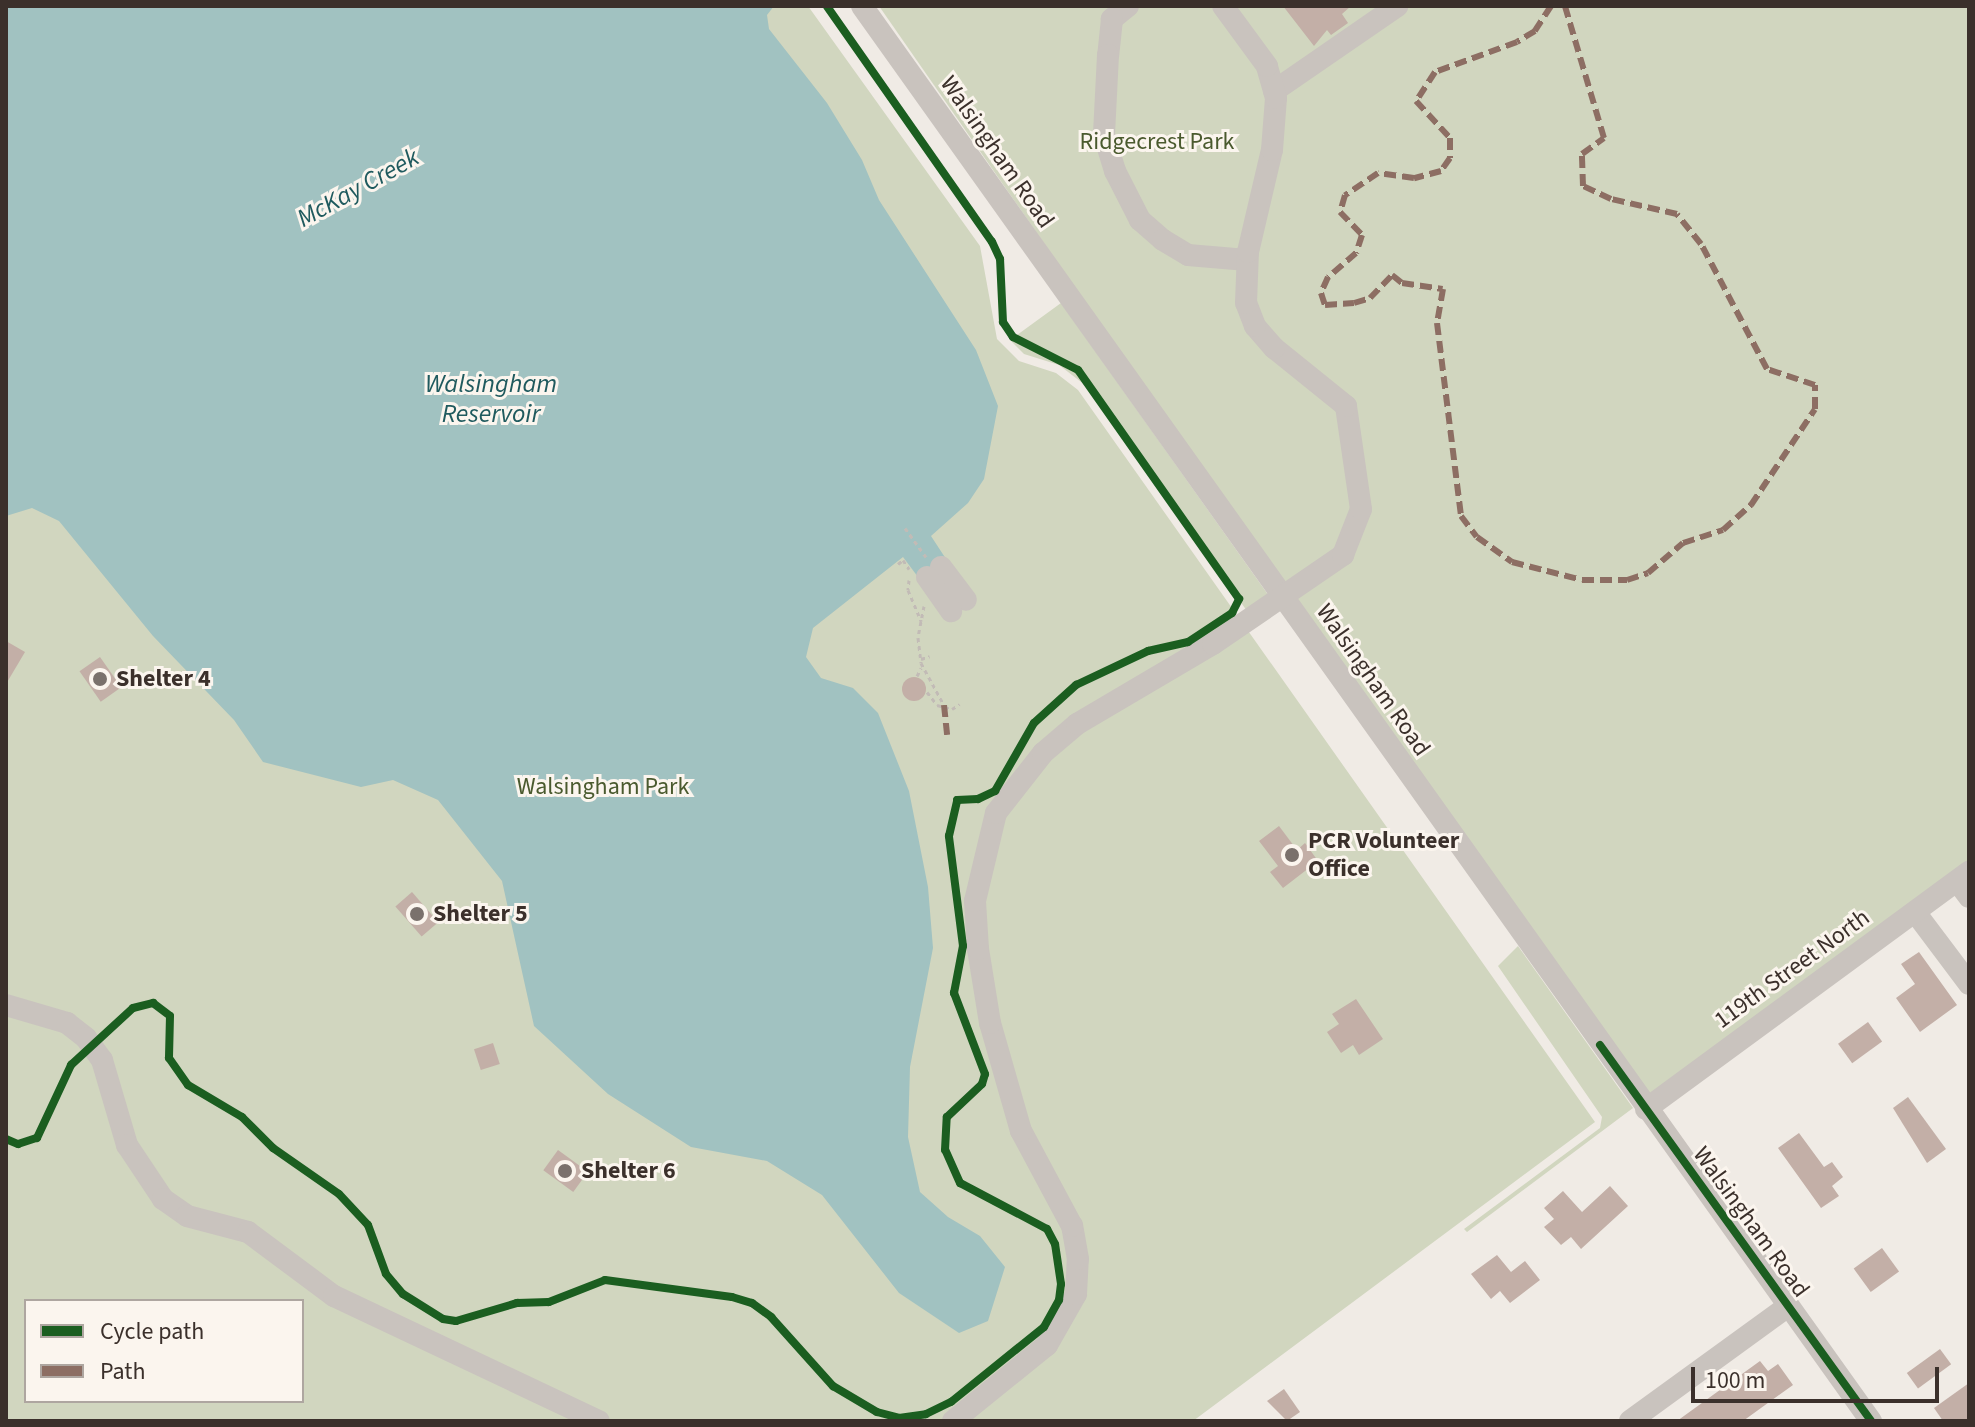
<!DOCTYPE html>
<style>
body{margin:0}
#map{position:relative;width:1975px;height:1427px;overflow:hidden;background:#f0ebe5;font-family:"Source Sans 3",sans-serif}
div>[style]{position:absolute}
[style*='--x']{left:calc(var(--x)*1px);top:calc(var(--y)*1px);width:calc(var(--w)*1px);rotate:calc(var(--a)*1deg)}
.green>*{inset:0;background:#d1d6bf}
.water>*{inset:0;background:#a1c2c1}
.building>*{inset:0;background:#c3afa7;transform-origin:0 0}
.round{border-radius:50%}
.path>*{height:3px;margin-top:-1.5px;transform-origin:0;background:repeating-linear-gradient(90deg,#c2bbb6 0 4px,transparent 0 8px)}
.minor>*{height:22px;margin:-11px;padding:0 11px;transform-origin:11px;border-radius:11px;background:#c9c3be}
.quiet>*{height:6px;margin-top:-3px;transform-origin:0;background:repeating-linear-gradient(90deg,#8d6e63 0 12px,transparent 0 18px)}
.cycleway>*{height:8px;margin:-4px;padding:0 4px;transform-origin:4px;border-radius:4px;background:#1b5e20}
.dots>*{width:22px;height:22px;translate:-50% -50%;box-sizing:border-box;border:4px solid #fbf5ee;border-radius:50%}
span{translate:-50% -50%;white-space:nowrap;text-align:center;line-height:1.15;-webkit-text-stroke:6px #fbf5ee;paint-order:stroke}
.park-label{font-size:24px;color:#4a5a2e}
.street-label{font-size:24px;color:#3b302b}
.poi-label{font-size:24px;color:#3b302b;font-weight:700}
.left{translate:0 -50%;text-align:left}
.water-label{font-size:26px;color:#1f5a5e;font-style:italic}
.frame{position:absolute;inset:0;border:8px solid #3b302b;pointer-events:none}
.legend{position:absolute;left:24px;top:1299px;width:280px;height:104px;box-sizing:border-box;background:#fbf5ee;border:2px solid #aea6a0;margin:0;padding:10px 14px;list-style:none;font-size:24px;color:#3b302b}
.legend li{display:flex;align-items:center;gap:16px;height:40px}
.legend b{width:40px;border:2px solid #aea6a0}
.scale{position:absolute;left:1691px;top:1367px;width:248px;height:36px;box-sizing:border-box;border:4px solid #3b302b;border-top:0;padding-left:10px;font-size:24px;line-height:28px;white-space:nowrap;color:#3b302b;-webkit-text-stroke:6px #fbf5ee;paint-order:stroke}
</style>
<div id="map">
<div class="green">
<div style="clip-path:polygon(evenodd,6px 6px,808px 6px,980px 246px,997px 339px,1019px 361px,1056px 373px,1078px 390px,1595px 1122px,1193px 1421px,6px 1421px,6px 6px,26px 1301px,302px 1301px,302px 1401px,26px 1401px,26px 1301px)"></div>
<div style="clip-path:polygon(879px 6px,1969px 6px,1969px 863px,1646px 1109px)"></div>
<div style="clip-path:polygon(1061px 303px,1269px 596px,1247px 611px,1085px 385px,1059px 365px,1024px 354px,1010px 340px)"></div>
<div style="clip-path:polygon(1518px 946px,1633px 1108px,1467px 1232px,1464px 1229px,1600px 1128px,1602px 1117px,1498px 966px)"></div>
</div>
<div class="water">
<div style="clip-path:polygon(6px 6px,774px 6px,767px 15px,769px 29px,827px 103px,862px 160px,879px 200px,976px 350px,998px 406px,984px 479px,968px 503px,931px 536px,948px 562px,921px 581px,903px 557px,813px 628px,806px 657px,821px 678px,853px 688px,878px 713px,909px 791px,928px 887px,933px 948px,910px 1067px,908px 1137px,920px 1192px,948px 1217px,980px 1236px,1005px 1267px,988px 1321px,959px 1333px,899px 1293px,822px 1195px,767px 1161px,691px 1147px,608px 1094px,534px 1026px,502px 881px,438px 800px,393px 780px,361px 787px,263px 762px,234px 720px,153px 636px,59px 521px,32px 508px,6px 516px)"></div>
</div>
<div class="building">
<div style="clip-path:polygon(1283px 6px,1351px 6px,1342px 14px,1348px 23px,1331px 35px,1327px 30px,1314px 46px)"></div>
<div style="clip-path:polygon(6px 641px,25px 652px,6px 684px)"></div>
<div style="left:100px;top:657px;width:37px;height:25px;rotate:55deg"></div>
<div class="round" style="left:902px;top:677px;width:24px;height:24px"></div>
<div style="clip-path:polygon(1279px 826px,1297px 850px,1305px 843px,1318px 861px,1283px 888px,1270px 872px,1278px 866px,1259px 841px)"></div>
<div style="left:412px;top:892px;width:40px;height:22px;rotate:49deg"></div>
<div style="clip-path:polygon(1919px 952px,1957px 1005px,1920px 1032px,1896px 998px,1915px 984px,1901px 964px)"></div>
<div style="clip-path:polygon(1356px 999px,1383px 1039px,1359px 1055px,1353px 1045px,1341px 1053px,1327px 1032px,1339px 1024px,1332px 1014px)"></div>
<div style="left:1868px;top:1022px;width:24px;height:37px;rotate:54deg"></div>
<div style="left:493px;top:1043px;width:22px;height:20px;rotate:72deg"></div>
<div style="clip-path:polygon(1908px 1097px,1946px 1149px,1927px 1163px,1893px 1108px)"></div>
<div style="clip-path:polygon(1799px 1133px,1824px 1167px,1832px 1162px,1843px 1177px,1832px 1186px,1839px 1196px,1821px 1208px,1778px 1148px)"></div>
<div style="left:558px;top:1150px;width:37px;height:25px;rotate:36deg"></div>
<div style="clip-path:polygon(1610px 1186px,1628px 1206px,1581px 1249px,1571px 1237px,1561px 1245px,1544px 1227px,1554px 1219px,1544px 1208px,1563px 1191px,1582px 1212px)"></div>
<div style="left:1882px;top:1248px;width:29px;height:35px;rotate:54deg"></div>
<div style="clip-path:polygon(1497px 1255px,1511px 1272px,1525px 1261px,1540px 1280px,1510px 1303px,1500px 1291px,1491px 1299px,1471px 1274px)"></div>
<div style="left:1940px;top:1349px;width:19px;height:41px;rotate:54deg"></div>
<div style="clip-path:polygon(1760px 1361px,1768px 1371px,1778px 1364px,1793px 1385px,1743px 1421px,1677px 1421px)"></div>
<div style="clip-path:polygon(1969px 1383px,1969px 1421px,1943px 1421px,1934px 1408px)"></div>
<div style="clip-path:polygon(1284px 1389px,1300px 1412px,1287px 1421px,1267px 1401px)"></div>
</div>
<div class="path">
<div style="--x:905;--y:528;--w:36;--a:54"></div>
<div style="--x:898;--y:564;--w:6;--a:-39"></div>
<div style="--x:903;--y:560;--w:11;--a:56"></div>
<div style="--x:909;--y:580;--w:10;--a:96"></div>
<div style="--x:908;--y:590;--w:34;--a:67"></div>
<div style="--x:924;--y:606;--w:33;--a:101"></div>
<div style="--x:918;--y:638;--w:25;--a:83"></div>
<div style="--x:921;--y:663;--w:48;--a:61.3"></div>
<div style="--x:921;--y:659;--w:9;--a:-18"></div>
<div style="--x:917;--y:676;--w:9;--a:-63"></div>
<div style="--x:927;--y:692;--w:16;--a:52"></div>
<div style="--x:937;--y:705;--w:16;--a:15"></div>
<div style="--x:952;--y:709;--w:9;--a:-32"></div>
</div>
<div class="minor">
<div style="--x:862;--y:6;--w:1738;--a:54.51"></div>
<div style="--x:1128;--y:6;--w:21;--a:141"></div>
<div style="--x:1112;--y:19;--w:36;--a:96"></div>
<div style="--x:1108;--y:55;--w:80;--a:92.9"></div>
<div style="--x:1104;--y:135;--w:38;--a:73"></div>
<div style="--x:1115;--y:171;--w:55;--a:63"></div>
<div style="--x:1140;--y:220;--w:30;--a:41"></div>
<div style="--x:1163;--y:240;--w:29;--a:31"></div>
<div style="--x:1188;--y:255;--w:59;--a:4.8"></div>
<div style="--x:1274;--y:91;--w:150;--a:-34.6"></div>
<div style="--x:941;--y:567;--w:41;--a:52.9"></div>
<div style="--x:927;--y:577;--w:42;--a:54.8"></div>
<div style="--x:1957;--y:881;--w:20;--a:53"></div>
<div style="--x:1915;--y:912;--w:90;--a:53.1"></div>
<div style="--x:6;--y:1005;--w:64;--a:16.4"></div>
<div style="--x:67;--y:1023;--w:24;--a:38"></div>
<div style="--x:86;--y:1038;--w:27;--a:54"></div>
<div style="--x:102;--y:1060;--w:89;--a:73.6"></div>
<div style="--x:127;--y:1145;--w:65;--a:56.3"></div>
<div style="--x:163;--y:1199;--w:29;--a:35"></div>
<div style="--x:187;--y:1216;--w:63;--a:14.7"></div>
<div style="--x:248;--y:1232;--w:107;--a:36.7"></div>
<div style="--x:334;--y:1296;--w:293;--a:25.3"></div>
<div style="--x:1646;--y:1109;--w:401;--a:-36.3"></div>
<div style="--x:953;--y:1421;--w:121;--a:-39"></div>
<div style="--x:1047;--y:1345;--w:59;--a:-60.4"></div>
<div style="--x:1076;--y:1294;--w:35;--a:-87"></div>
<div style="--x:1078;--y:1259;--w:34;--a:-100"></div>
<div style="--x:1072;--y:1226;--w:108;--a:-118.2"></div>
<div style="--x:1021;--y:1131;--w:112;--a:-106"></div>
<div style="--x:990;--y:1023;--w:75;--a:-99.2"></div>
<div style="--x:978;--y:949;--w:48;--a:-93.6"></div>
<div style="--x:975;--y:901;--w:90;--a:-76.6"></div>
<div style="--x:996;--y:813;--w:76;--a:-51.9"></div>
<div style="--x:1043;--y:753;--w:45;--a:-40.5"></div>
<div style="--x:1077;--y:724;--w:158;--a:-30.5"></div>
<div style="--x:1213;--y:644;--w:158;--a:-34.4"></div>
<div style="--x:1343;--y:555;--w:49;--a:-68.6"></div>
<div style="--x:1361;--y:509;--w:104;--a:-98.3"></div>
<div style="--x:1346;--y:406;--w:92;--a:-141.1"></div>
<div style="--x:1274;--y:348;--w:29;--a:-131"></div>
<div style="--x:1255;--y:326;--w:25;--a:-111"></div>
<div style="--x:1246;--y:303;--w:51;--a:-87.8"></div>
<div style="--x:1248;--y:252;--w:105;--a:-76.8"></div>
<div style="--x:1272;--y:150;--w:52;--a:-85.6"></div>
<div style="--x:1276;--y:98;--w:33;--a:-106"></div>
<div style="--x:1267;--y:66;--w:74;--a:-126.3"></div>
<div style="--x:1630;--y:1421;--w:194;--a:-36"></div>
</div>
<div class="quiet">
<div style="--x:1551;--y:6;--w:30;--a:123"></div>
<div style="--x:1535;--y:31;--w:21;--a:149"></div>
<div style="--x:1517;--y:42;--w:87;--a:159.9"></div>
<div style="--x:1435;--y:72;--w:35;--a:123"></div>
<div style="--x:1416;--y:101;--w:50;--a:47.4"></div>
<div style="--x:1450;--y:138;--w:20;--a:90"></div>
<div style="--x:1450;--y:158;--w:16;--a:125"></div>
<div style="--x:1441;--y:171;--w:28;--a:165"></div>
<div style="--x:1414;--y:178;--w:36;--a:-172"></div>
<div style="--x:1378;--y:173;--w:40;--a:146"></div>
<div style="--x:1345;--y:195;--w:18;--a:106"></div>
<div style="--x:1340;--y:212;--w:32;--a:46"></div>
<div style="--x:1362;--y:235;--w:19;--a:108"></div>
<div style="--x:1356;--y:253;--w:37;--a:139"></div>
<div style="--x:1328;--y:277;--w:17;--a:114"></div>
<div style="--x:1321;--y:293;--w:13;--a:72"></div>
<div style="--x:1325;--y:305;--w:29;--a:-4"></div>
<div style="--x:1354;--y:303;--w:17;--a:-17"></div>
<div style="--x:1370;--y:298;--w:32;--a:-46"></div>
<div style="--x:1392;--y:275;--w:13;--a:39"></div>
<div style="--x:1402;--y:283;--w:41;--a:8.3"></div>
<div style="--x:1443;--y:289;--w:35;--a:100"></div>
<div style="--x:1437;--y:323;--w:194;--a:82.9"></div>
<div style="--x:1461;--y:516;--w:26;--a:53"></div>
<div style="--x:1477;--y:537;--w:43;--a:35.5"></div>
<div style="--x:1512;--y:562;--w:72;--a:14.4"></div>
<div style="--x:1582;--y:580;--w:45;--a:0"></div>
<div style="--x:1627;--y:580;--w:22;--a:-18"></div>
<div style="--x:1648;--y:573;--w:46;--a:-40.6"></div>
<div style="--x:1683;--y:543;--w:42;--a:-18"></div>
<div style="--x:1723;--y:530;--w:38;--a:-42"></div>
<div style="--x:1751;--y:505;--w:115;--a:-56.3"></div>
<div style="--x:1815;--y:409;--w:24;--a:-90"></div>
<div style="--x:1815;--y:385;--w:51;--a:-161.6"></div>
<div style="--x:1767;--y:369;--w:141;--a:-117.8"></div>
<div style="--x:1701;--y:244;--w:38;--a:-129"></div>
<div style="--x:1677;--y:214;--w:68;--a:-167.2"></div>
<div style="--x:1611;--y:199;--w:31;--a:-155"></div>
<div style="--x:1583;--y:186;--w:32;--a:-92"></div>
<div style="--x:1582;--y:154;--w:27;--a:-36"></div>
<div style="--x:1604;--y:138;--w:138;--a:-106.5"></div>
<div style="--x:944;--y:705;--w:30;--a:84"></div>
</div>
<div class="cycleway">
<div style="--x:1600;--y:1045;--w:463;--a:54.2"></div>
<div style="--x:6;--y:1139;--w:13;--a:23"></div>
<div style="--x:18;--y:1144;--w:20;--a:-18"></div>
<div style="--x:37;--y:1138;--w:81;--a:-65"></div>
<div style="--x:71;--y:1065;--w:84;--a:-42.6"></div>
<div style="--x:133;--y:1008;--w:21;--a:-14"></div>
<div style="--x:153;--y:1003;--w:21;--a:37"></div>
<div style="--x:170;--y:1016;--w:42;--a:91.4"></div>
<div style="--x:169;--y:1058;--w:33;--a:55"></div>
<div style="--x:188;--y:1085;--w:63;--a:30.7"></div>
<div style="--x:242;--y:1117;--w:44;--a:45"></div>
<div style="--x:273;--y:1148;--w:80;--a:34.9"></div>
<div style="--x:339;--y:1194;--w:42;--a:46.9"></div>
<div style="--x:368;--y:1225;--w:52;--a:69.8"></div>
<div style="--x:386;--y:1274;--w:26;--a:50"></div>
<div style="--x:403;--y:1294;--w:47;--a:32"></div>
<div style="--x:443;--y:1319;--w:13;--a:9"></div>
<div style="--x:456;--y:1321;--w:64;--a:-16.4"></div>
<div style="--x:517;--y:1303;--w:32;--a:-2"></div>
<div style="--x:549;--y:1302;--w:60;--a:-21.4"></div>
<div style="--x:605;--y:1280;--w:128;--a:7.6"></div>
<div style="--x:732;--y:1297;--w:21;--a:17"></div>
<div style="--x:752;--y:1303;--w:24;--a:36"></div>
<div style="--x:771;--y:1317;--w:93;--a:48.1"></div>
<div style="--x:833;--y:1386;--w:51;--a:30.6"></div>
<div style="--x:877;--y:1412;--w:23;--a:15"></div>
<div style="--x:899;--y:1418;--w:27;--a:-8"></div>
<div style="--x:926;--y:1414;--w:28;--a:-26"></div>
<div style="--x:951;--y:1402;--w:119;--a:-38.9"></div>
<div style="--x:1044;--y:1327;--w:31;--a:-61"></div>
<div style="--x:1059;--y:1300;--w:16;--a:-83"></div>
<div style="--x:1061;--y:1284;--w:40;--a:-98.5"></div>
<div style="--x:1055;--y:1244;--w:17;--a:-118"></div>
<div style="--x:1047;--y:1229;--w:98;--a:-152.1"></div>
<div style="--x:960;--y:1183;--w:36;--a:-114"></div>
<div style="--x:945;--y:1150;--w:33;--a:-87"></div>
<div style="--x:947;--y:1117;--w:48;--a:-43.3"></div>
<div style="--x:982;--y:1084;--w:10;--a:-73"></div>
<div style="--x:985;--y:1074;--w:87;--a:-110.9"></div>
<div style="--x:954;--y:993;--w:48;--a:-79.2"></div>
<div style="--x:963;--y:946;--w:111;--a:-97.3"></div>
<div style="--x:949;--y:836;--w:37;--a:-77"></div>
<div style="--x:957;--y:800;--w:21;--a:-3"></div>
<div style="--x:978;--y:799;--w:19;--a:-25"></div>
<div style="--x:995;--y:791;--w:78;--a:-60.2"></div>
<div style="--x:1034;--y:723;--w:57;--a:-42.1"></div>
<div style="--x:1076;--y:685;--w:80;--a:-25.3"></div>
<div style="--x:1148;--y:651;--w:41;--a:-12.7"></div>
<div style="--x:1188;--y:642;--w:53;--a:-33.4"></div>
<div style="--x:1232;--y:613;--w:16;--a:-63"></div>
<div style="--x:1239;--y:599;--w:280;--a:-125.1"></div>
<div style="--x:1078;--y:370;--w:73;--a:-153.1"></div>
<div style="--x:1013;--y:337;--w:18;--a:-124"></div>
<div style="--x:1003;--y:322;--w:63;--a:-92.7"></div>
<div style="--x:1000;--y:259;--w:19;--a:-115"></div>
<div style="--x:992;--y:242;--w:288;--a:-125"></div>
</div>
<div class="dots">
<div style="left:100px;top:679px;background:#7a716c"></div>
<div style="left:1292px;top:855px;background:#7a716c"></div>
<div style="left:417px;top:914px;background:#7a716c"></div>
<div style="left:565px;top:1171px;background:#7a716c"></div>
</div>
<div class="park-label">
<span style="left:1157px;top:142px">Ridgecrest Park</span>
<span style="left:603px;top:787px">Walsingham Park</span>
</div>
<div class="street-label">
<span style="left:997px;top:152px;rotate:55deg">Walsingham Road</span>
<span style="left:1373px;top:680px;rotate:55deg">Walsingham Road</span>
<span style="left:1792px;top:969px;rotate:-36deg">119th Street North</span>
<span style="left:1751px;top:1222px;rotate:54deg">Walsingham Road</span>
</div>
<div class="poi-label">
<span class="left" style="left:116px;top:679px">Shelter 4</span>
<span class="left" style="left:1308px;top:855px">PCR Volunteer<br>Office</span>
<span class="left" style="left:433px;top:914px">Shelter 5</span>
<span class="left" style="left:581px;top:1171px">Shelter 6</span>
</div>
<div class="water-label">
<span style="left:358px;top:188px;rotate:-29deg">McKay Creek</span>
<span style="left:491px;top:399px">Walsingham<br>Reservoir</span>
</div>
<div class="frame"></div>
<ul class="legend">
<li><b style="height:10px;background:#1b5e20"></b>Cycle path</li>
<li><b style="height:10px;background:#8d6e63"></b>Path</li>
</ul>
<div class="scale">100 m</div>
</div>
